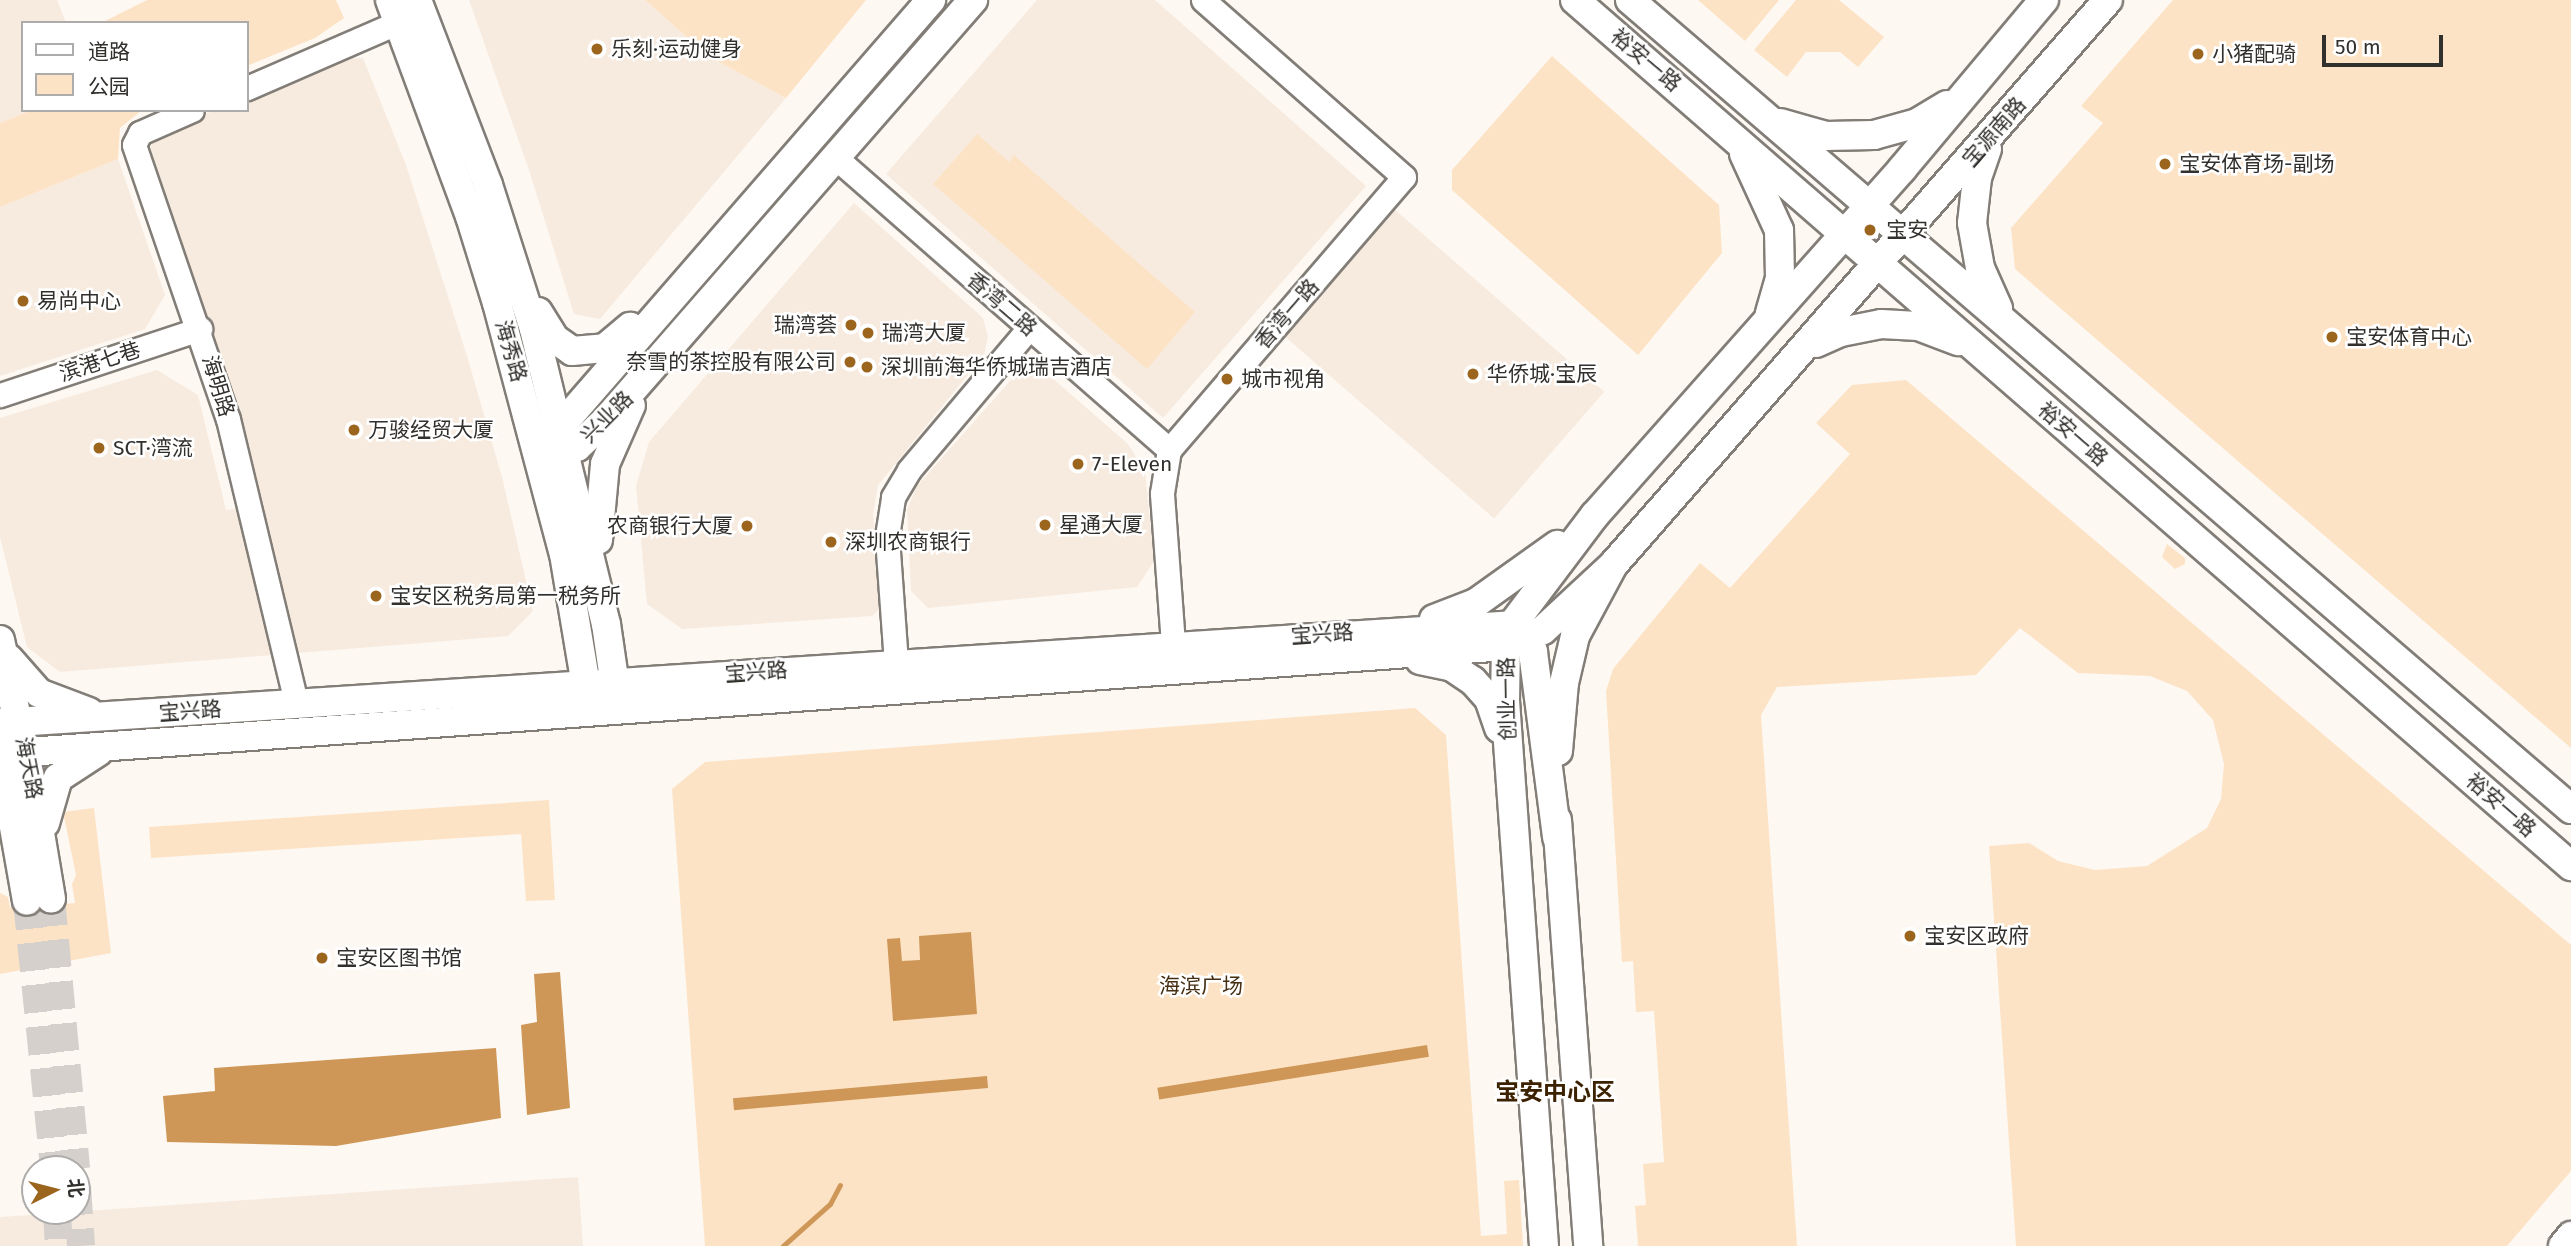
<!DOCTYPE html>
<meta charset="utf-8">
<style>
body{margin:0}
#map{position:relative;width:2571px;height:1246px;overflow:hidden;background:#fef8f2;font-family:"Fira Sans","Noto Sans SC",sans-serif}
div>[style]{position:absolute}
[style*='--x']{left:calc(var(--x)*1px);top:calc(var(--y)*1px);width:calc(var(--w)*1px);rotate:calc(var(--a)*1deg)}
.built>*{inset:0;background:#f7ebdf;transform-origin:0 0}
.green>*{inset:0;background:#fde3c6}
.water>*{inset:0;background:#ce9757;transform-origin:0 0}
.stream>*{height:4.5px;margin:-2.25px;padding:0 2.25px;transform-origin:2.25px;border-radius:2.25px;background:#ce9757}
.major-tunnel>*{height:28px;margin-top:-14px;transform-origin:0;background:repeating-linear-gradient(90deg,#d5d0cb 0 28px,transparent 0 42px)}
.roads{filter:drop-shadow(2px 0 #827d77) drop-shadow(-2px 0 #827d77) drop-shadow(0 2px #827d77) drop-shadow(0 -2px #827d77)}
.minor>*{height:23px;margin:-11.5px;padding:0 11.5px;transform-origin:11.5px;border-radius:11.5px;background:#fff}
.major>*{height:28px;margin:-14px;padding:0 14px;transform-origin:14px;border-radius:14px;background:#fff}
.dots>*{width:19px;height:19px;translate:-50% -50%;box-sizing:border-box;border:4px solid #fff;border-radius:50%}
span{translate:-50% -50%;white-space:nowrap;text-align:center;line-height:1.15;-webkit-text-stroke:5px #fff;paint-order:stroke}
.poi-label{font-size:21px;color:#32302d}
.left{translate:0 -50%;text-align:left}
.right{translate:-100% -50%;text-align:right}
.street-label{font-size:21px;color:#32302d}
.park-label{font-size:21px;color:#462e12}
.quarter-label{font-size:24px;color:#3c2201;font-weight:700}
.legend{position:absolute;left:21px;top:21px;width:228px;height:91px;box-sizing:border-box;background:#fff;border:2px solid #adacab;margin:0;padding:9px 12px;list-style:none;font-size:21px;color:#32302d}
.legend li{display:flex;align-items:center;gap:14px;height:35px}
.legend b{width:35px;border:2px solid #adacab}
.north{position:absolute;left:21px;top:1155px;width:70px;height:70px;box-sizing:border-box;background:#fff;border:2px solid #adacab;border-radius:50%;rotate:84deg;font-size:19px;font-weight:700;line-height:28px;text-align:center;color:#32302d}
.north::after{content:'';display:block;margin:auto;width:24px;height:32px;background:#9b651e;clip-path:polygon(50% 0,100% 100%,50% 72%,0 100%)}
.scale{position:absolute;left:2322px;top:35px;width:121px;height:32px;box-sizing:border-box;border:4px solid #32302d;border-top:0;padding-left:9px;font-size:21px;line-height:24px;white-space:nowrap;color:#32302d;-webkit-text-stroke:5px #fff;paint-order:stroke}
</style>
<div id="map">
<div class="built">
<div style="clip-path:polygon(0 0,57px 0,66px 23px,23px 23px,23px 110px,32px 110px,0 123px)"></div>
<div style="clip-path:polygon(469px 0,645px 0,708px 56px,786px 98px,600px 319px,574px 314px,529px 170px)"></div>
<div style="clip-path:polygon(1037px 0,1155px 0,1366px 186px,1163px 418px,886px 174px)"></div>
<div style="clip-path:polygon(363px 58px,406px 165px,467px 356px,502px 477px,533px 611px,508px 636px,60px 672px,27px 647px,0 537px,0 418px,157px 370px,198px 395px,226px 510px,264px 505px,225px 368px,150px 150px,155px 135px,215px 110px,247px 110px,247px 97px,338px 59px)"></div>
<div style="clip-path:polygon(118px 159px,165px 295px,145px 329px,0 376px,0 207px)"></div>
<div style="clip-path:polygon(854px 203px,983px 318px,988px 337px,984px 355px,878px 485px,873px 514px,881px 608px,872px 616px,682px 629px,647px 604px,636px 486px,649px 442px)"></div>
<div style="left:1393px;top:208px;width:280px;height:168px;rotate:41deg"></div>
<div style="clip-path:polygon(1018px 372px,1051px 377px,1128px 444px,1145px 471px,1154px 561px,1137px 587px,928px 608px,911px 591px,907px 510px,917px 486px)"></div>
<div style="clip-path:polygon(578px 1177px,583px 1246px,0 1246px,0 1217px)"></div>
</div>
<div class="green">
<div style="clip-path:polygon(147px 0,336px 0,344px 18px,315px 38px,247px 66px,247px 23px,101px 23px)"></div>
<div style="clip-path:polygon(645px 0,866px 0,786px 98px,708px 56px)"></div>
<div style="clip-path:polygon(1698px 0,1779px 0,1745px 41px)"></div>
<div style="clip-path:polygon(1796px 0,1839px 0,1884px 37px,1858px 67px,1840px 52px,1806px 52px,1787px 77px,1754px 50px)"></div>
<div style="clip-path:polygon(2173px 0,2571px 0,2571px 748px,2015px 269px,2011px 228px,2103px 123px,2081px 106px)"></div>
<div style="clip-path:polygon(1552px 56px,1719px 205px,1722px 253px,1638px 355px,1452px 190px,1452px 170px)"></div>
<div style="clip-path:polygon(32px 110px,142px 110px,120px 128px,118px 159px,0 207px,0 123px)"></div>
<div style="clip-path:polygon(977px 134px,1009px 162px,1014px 155px,1195px 312px,1147px 369px,933px 184px)"></div>
<div style="clip-path:polygon(1906px 380px,2571px 945px,2571px 1171px,2507px 1246px,2016px 1246px,1989px 846px,2029px 843px,2058px 861px,2095px 870px,2147px 866px,2207px 828px,2221px 799px,2224px 764px,2213px 720px,2187px 691px,2150px 676px,2078px 673px,2020px 628px,1976px 675px,1777px 687px,1761px 715px,1797px 1246px,1638px 1246px,1635px 1206px,1646px 1205px,1643px 1164px,1664px 1162px,1654px 1011px,1636px 1012px,1633px 961px,1622px 962px,1606px 691px,1613px 669px,1700px 563px,1730px 588px,1850px 454px,1816px 423px,1852px 385px)"></div>
<div style="clip-path:polygon(2167px 544px,2185px 558px,2185px 564px,2175px 569px,2162px 557px)"></div>
<div style="clip-path:polygon(1415px 708px,1446px 735px,1481px 1236px,1507px 1234px,1504px 1181px,1519px 1180px,1523px 1246px,705px 1246px,672px 789px,705px 762px)"></div>
<div style="clip-path:polygon(549px 800px,555px 900px,526px 901px,521px 834px,151px 858px,149px 827px)"></div>
<div style="clip-path:polygon(94px 808px,111px 953px,0 974px,0 893px,8px 897px,10px 908px,75px 903px,72px 884px,76px 875px,63px 812px)"></div>
</div>
<div class="water">
<div style="clip-path:polygon(971px 932px,977px 1014px,893px 1021px,887px 939px,900px 938px,902px 961px,920px 960px,919px 936px)"></div>
<div style="clip-path:polygon(560px 972px,570px 1108px,527px 1115px,521px 1025px,537px 1022px,534px 974px)"></div>
<div style="left:1427px;top:1045px;width:12px;height:273px;rotate:81deg"></div>
<div style="clip-path:polygon(496px 1048px,501px 1118px,336px 1146px,167px 1142px,163px 1096px,215px 1091px,214px 1068px)"></div>
<div style="left:987px;top:1076px;width:12px;height:255px;rotate:85deg"></div>
</div>
<div class="stream">
<div style="--x:783;--y:1246;--w:63;--a:-41.8"></div>
<div style="--x:830;--y:1204;--w:21;--a:-62"></div>
</div>
<div class="major-tunnel">
<div style="--x:51;--y:898;--w:272;--a:84.7"></div>
<div style="--x:27;--y:901;--w:269;--a:84.2"></div>
<div style="--x:77;--y:1187;--w:59;--a:86.1"></div>
<div style="--x:57;--y:1211;--w:35;--a:87"></div>
</div>
<div class="roads">
<div class="minor">
<div style="--x:247;--y:88;--w:166;--a:-23.5"></div>
<div style="--x:192;--y:110;--w:57;--a:156.1"></div>
<div style="--x:140;--y:133;--w:13;--a:117"></div>
<div style="--x:134;--y:145;--w:290;--a:71.1"></div>
<div style="--x:228;--y:419;--w:292;--a:76.5"></div>
<div style="--x:836;--y:158;--w:443;--a:41.2"></div>
<div style="--x:0;--y:395;--w:211;--a:-18.3"></div>
<div style="--x:1173;--y:644;--w:151;--a:-94.2"></div>
<div style="--x:1162;--y:493;--w:44;--a:-80.8"></div>
<div style="--x:1169;--y:450;--w:360;--a:-49.3"></div>
<div style="--x:1404;--y:177;--w:268;--a:-138.6"></div>
<div style="--x:896;--y:663;--w:127;--a:-94.1"></div>
<div style="--x:887;--y:536;--w:39;--a:-81"></div>
<div style="--x:893;--y:497;--w:31;--a:-59"></div>
<div style="--x:909;--y:470;--w:186;--a:-49.8"></div>
</div>
<div class="major">
<div style="--x:390;--y:0;--w:230;--a:69.7"></div>
<div style="--x:470;--y:216;--w:91;--a:72.8"></div>
<div style="--x:497;--y:303;--w:260;--a:75.1"></div>
<div style="--x:564;--y:554;--w:151;--a:80.5"></div>
<div style="--x:417;--y:0;--w:198;--a:69"></div>
<div style="--x:488;--y:185;--w:151;--a:72.3"></div>
<div style="--x:534;--y:329;--w:304;--a:76.3"></div>
<div style="--x:606;--y:624;--w:76;--a:81.7"></div>
<div style="--x:1575;--y:0;--w:1320;--a:41.01"></div>
<div style="--x:1630;--y:0;--w:1241;--a:40.69"></div>
<div style="--x:1780;--y:123;--w:48;--a:15.8"></div>
<div style="--x:1826;--y:136;--w:48;--a:-1.2"></div>
<div style="--x:1874;--y:135;--w:45;--a:-15.6"></div>
<div style="--x:1917;--y:123;--w:35;--a:-31"></div>
<div style="--x:1987;--y:149;--w:31;--a:109"></div>
<div style="--x:1977;--y:178;--w:45;--a:96.3"></div>
<div style="--x:1972;--y:223;--w:46;--a:79.9"></div>
<div style="--x:1980;--y:268;--w:44;--a:65.8"></div>
<div style="--x:1744;--y:154;--w:84;--a:65.3"></div>
<div style="--x:1779;--y:230;--w:48;--a:88.8"></div>
<div style="--x:1780;--y:278;--w:37;--a:106"></div>
<div style="--x:538;--y:312;--w:32;--a:58"></div>
<div style="--x:555;--y:339;--w:21;--a:35"></div>
<div style="--x:572;--y:351;--w:33;--a:-5"></div>
<div style="--x:605;--y:348;--w:33;--a:-40"></div>
<div style="--x:1816;--y:343;--w:27;--a:-24"></div>
<div style="--x:1841;--y:332;--w:41;--a:-11.3"></div>
<div style="--x:1881;--y:324;--w:37;--a:3"></div>
<div style="--x:1918;--y:326;--w:43;--a:20.6"></div>
<div style="--x:552;--y:436;--w:578;--a:-49"></div>
<div style="--x:548;--y:453;--w:30;--a:-12"></div>
<div style="--x:577;--y:447;--w:40;--a:-43"></div>
<div style="--x:606;--y:420;--w:558;--a:-48.85"></div>
<div style="--x:598;--y:540;--w:76;--a:-84.7"></div>
<div style="--x:605;--y:464;--w:64;--a:-66.2"></div>
<div style="--x:1434;--y:619;--w:45;--a:-20.9"></div>
<div style="--x:1476;--y:603;--w:100;--a:-35.6"></div>
<div style="--x:0;--y:640;--w:155;--a:77.7"></div>
<div style="--x:33;--y:791;--w:109;--a:80.5"></div>
<div style="--x:9;--y:659;--w:45;--a:48.6"></div>
<div style="--x:39;--y:693;--w:53;--a:20.8"></div>
<div style="--x:1420;--y:660;--w:33;--a:12"></div>
<div style="--x:1452;--y:667;--w:25;--a:34"></div>
<div style="--x:1473;--y:681;--w:24;--a:48"></div>
<div style="--x:1489;--y:699;--w:31;--a:71"></div>
<div style="--x:0;--y:723;--w:1519;--a:-3.7"></div>
<div style="--x:1516;--y:625;--w:14;--a:36"></div>
<div style="--x:1527;--y:633;--w:20;--a:72"></div>
<div style="--x:1533;--y:652;--w:187;--a:82.6"></div>
<div style="--x:0;--y:748;--w:155;--a:80"></div>
<div style="--x:1558;--y:751;--w:68;--a:-85"></div>
<div style="--x:1564;--y:683;--w:48;--a:-76.8"></div>
<div style="--x:1575;--y:636;--w:81;--a:-61.8"></div>
<div style="--x:1613;--y:565;--w:751;--a:-48.78"></div>
<div style="--x:0;--y:754;--w:1510;--a:-4.1"></div>
<div style="--x:1506;--y:646;--w:40;--a:-23.4"></div>
<div style="--x:1543;--y:630;--w:96;--a:-42.9"></div>
<div style="--x:1557;--y:820;--w:427;--a:85.8"></div>
<div style="--x:45;--y:823;--w:47;--a:-73.9"></div>
<div style="--x:58;--y:778;--w:48;--a:-33"></div>
<div style="--x:1544;--y:1246;--w:546;--a:-94.09"></div>
<div style="--x:1505;--y:701;--w:55;--a:-89"></div>
<div style="--x:1506;--y:646;--w:22;--a:-74"></div>
<div style="--x:1512;--y:625;--w:138;--a:-53"></div>
<div style="--x:1595;--y:515;--w:463;--a:-48.4"></div>
<div style="--x:1902;--y:169;--w:221;--a:-50"></div>
<div style="--x:2563;--y:1246;--w:13;--a:-51"></div>
</div>
</div>
<div class="dots">
<div style="left:597px;top:49px;background:#9b651e"></div>
<div style="left:2198px;top:54px;background:#9b651e"></div>
<div style="left:2165px;top:164px;background:#9b651e"></div>
<div style="left:1870px;top:230px;background:#9b651e"></div>
<div style="left:23px;top:301px;background:#9b651e"></div>
<div style="left:851px;top:325px;background:#9b651e"></div>
<div style="left:868px;top:333px;background:#9b651e"></div>
<div style="left:2332px;top:337px;background:#9b651e"></div>
<div style="left:850px;top:362px;background:#9b651e"></div>
<div style="left:867px;top:367px;background:#9b651e"></div>
<div style="left:1473px;top:374px;background:#9b651e"></div>
<div style="left:1227px;top:379px;background:#9b651e"></div>
<div style="left:354px;top:430px;background:#9b651e"></div>
<div style="left:99px;top:448px;background:#9b651e"></div>
<div style="left:1078px;top:464px;background:#9b651e"></div>
<div style="left:1045px;top:525px;background:#9b651e"></div>
<div style="left:747px;top:526px;background:#9b651e"></div>
<div style="left:831px;top:542px;background:#9b651e"></div>
<div style="left:376px;top:596px;background:#9b651e"></div>
<div style="left:1910px;top:936px;background:#9b651e"></div>
<div style="left:322px;top:958px;background:#9b651e"></div>
</div>
<div class="poi-label">
<span class="left" style="left:611px;top:49px">乐刻·运动健身</span>
<span class="left" style="left:2212px;top:54px">小猪配骑</span>
<span class="left" style="left:2179px;top:164px">宝安体育场-副场</span>
<span class="left" style="left:1886px;top:230px">宝安</span>
<span class="left" style="left:37px;top:301px">易尚中心</span>
<span class="right" style="left:837px;top:325px">瑞湾荟</span>
<span class="left" style="left:882px;top:333px">瑞湾大厦</span>
<span class="left" style="left:2346px;top:337px">宝安体育中心</span>
<span class="right" style="left:836px;top:362px">奈雪的茶控股有限公司</span>
<span class="left" style="left:881px;top:367px">深圳前海华侨城瑞吉酒店</span>
<span class="left" style="left:1487px;top:374px">华侨城·宝辰</span>
<span class="left" style="left:1241px;top:379px">城市视角</span>
<span class="left" style="left:368px;top:430px">万骏经贸大厦</span>
<span class="left" style="left:113px;top:448px">SCT·湾流</span>
<span class="left" style="left:1092px;top:464px">7-Eleven</span>
<span class="left" style="left:1059px;top:525px">星通大厦</span>
<span class="right" style="left:733px;top:526px">农商银行大厦</span>
<span class="left" style="left:845px;top:542px">深圳农商银行</span>
<span class="left" style="left:390px;top:596px">宝安区税务局第一税务所</span>
<span class="left" style="left:1924px;top:936px">宝安区政府</span>
<span class="left" style="left:336px;top:958px">宝安区图书馆</span>
</div>
<div class="street-label">
<span style="left:1646px;top:60px;rotate:40deg">裕安一路</span>
<span style="left:1994px;top:132px;rotate:-49deg">宝源南路</span>
<span style="left:1002px;top:304px;rotate:41deg">香湾二路</span>
<span style="left:1287px;top:314px;rotate:-49deg">香湾一路</span>
<span style="left:511px;top:351px;rotate:74deg">海秀路</span>
<span style="left:100px;top:362px;rotate:-18deg">滨港七巷</span>
<span style="left:218px;top:386px;rotate:73deg">海明路</span>
<span style="left:607px;top:417px;rotate:-45deg">兴业路</span>
<span style="left:2073px;top:434px;rotate:41deg">裕安一路</span>
<span style="left:1322px;top:634px;rotate:-4deg">宝兴路</span>
<span style="left:756px;top:672px;rotate:-4deg">宝兴路</span>
<span style="left:1507px;top:699px;rotate:-91deg">创业一路</span>
<span style="left:190px;top:711px;rotate:-4deg">宝兴路</span>
<span style="left:29px;top:768px;rotate:79deg">海天路</span>
<span style="left:2501px;top:805px;rotate:41deg">裕安一路</span>
</div>
<div class="park-label">
<span style="left:1201px;top:986px">海滨广场</span>
</div>
<div class="quarter-label">
<span style="left:1555px;top:1093px">宝安中心区</span>
</div>
<ul class="legend">
<li><b style="height:9px;background:#fff"></b>道路</li>
<li><b style="height:19px;background:#fde3c6"></b>公园</li>
</ul>
<div class="north">北</div>
<div class="scale">50 m</div>
</div>
